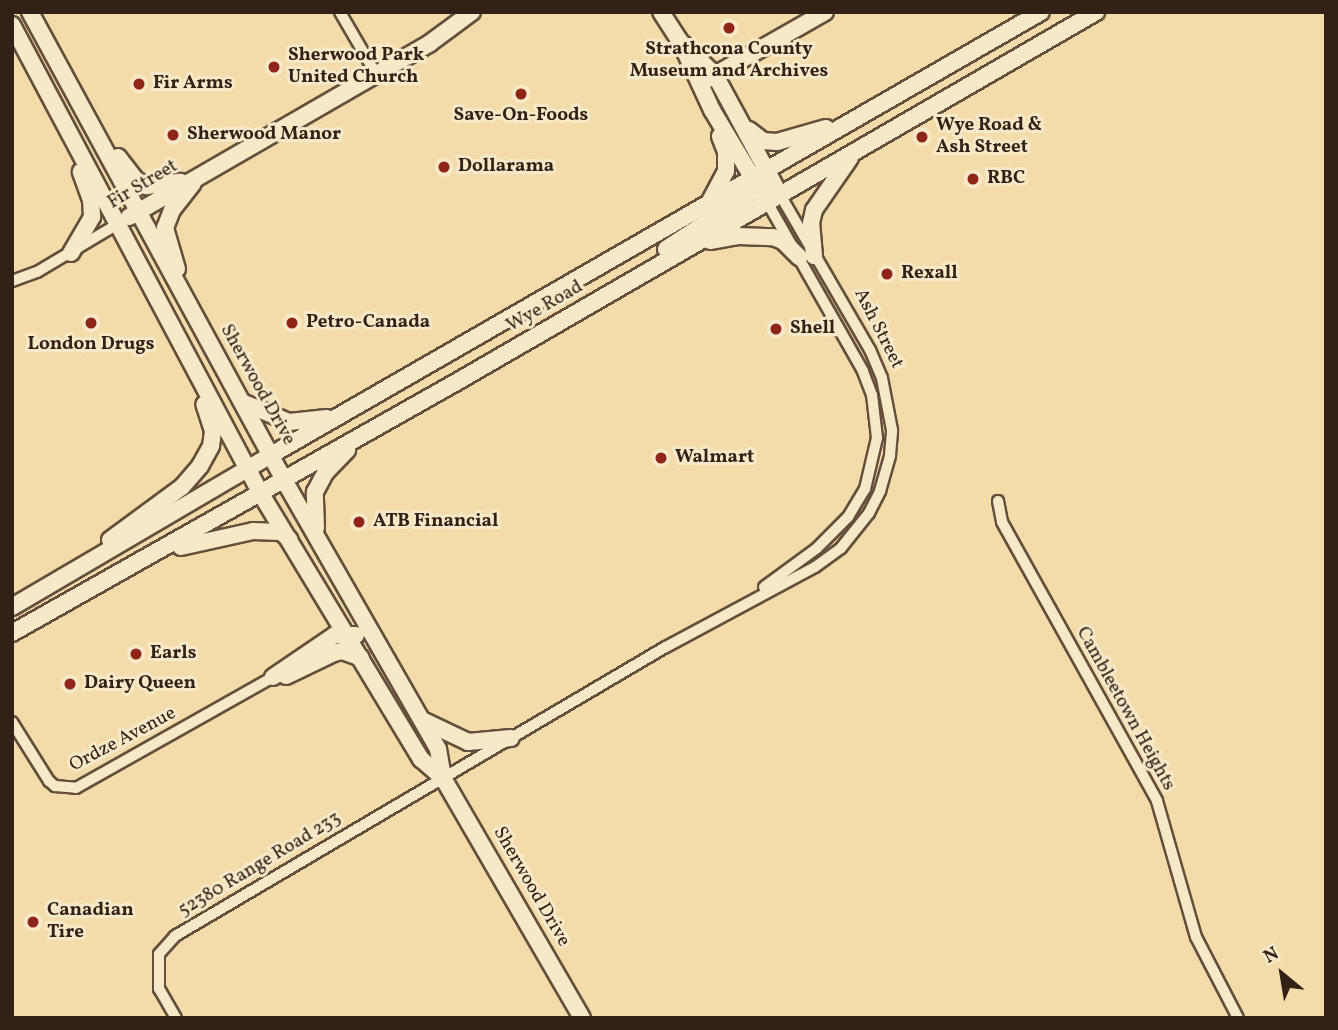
<!DOCTYPE html>
<style>
body{margin:0}
#map{position:relative;width:1338px;height:1030px;overflow:hidden;background:#f3dcaa;font-family:Vollkorn,serif}
div>[style]{position:absolute}
[style*='--x']{left:calc(var(--x)*1px);top:calc(var(--y)*1px);width:calc(var(--w)*1px);rotate:calc(var(--a)*1deg)}
.roads{filter:drop-shadow(2px 0 #634f3c) drop-shadow(-2px 0 #634f3c) drop-shadow(0 2px #634f3c) drop-shadow(0 -2px #634f3c)}
.street>*{height:10px;margin:-5px;padding:0 5px;transform-origin:5px;border-radius:5px;background:#f7e8c8}
.secondary>*{height:16px;margin:-8px;padding:0 8px;transform-origin:8px;border-radius:8px;background:#f7e8c8}
.dots>*{width:19px;height:19px;translate:-50% -50%;box-sizing:border-box;border:4px solid #f7e8c8;border-radius:50%}
span{translate:-50% -50%;white-space:nowrap;text-align:center;line-height:1.15;-webkit-text-stroke:6px #f7e8c8;paint-order:stroke}
.poi-label{font-size:19px;color:#332017;font-weight:700}
.left{translate:0 -50%;text-align:left}
.street-label{font-size:19px;color:#332017}
.frame{position:absolute;inset:0;border:14px solid #332017;pointer-events:none}
.north{position:absolute;left:1247px;top:939px;width:70px;height:70px;-webkit-text-stroke:5px #f7e8c8;paint-order:stroke;rotate:330deg;font-size:19px;font-weight:700;line-height:28px;text-align:center;color:#332017}
.north::after{content:'';display:block;margin:auto;width:24px;height:32px;background:#332017;clip-path:polygon(50% 0,100% 100%,50% 72%,0 100%)}
</style>
<div id="map">
<div class="roads">
<div class="street">
<div style="--x:340;--y:12;--w:72;--a:59.9"></div>
<div style="--x:12;--y:281;--w:27;--a:-20"></div>
<div style="--x:37;--y:272;--w:94;--a:-30.7"></div>
<div style="--x:998;--y:501;--w:21;--a:79"></div>
<div style="--x:1002;--y:522;--w:319;--a:60.9"></div>
<div style="--x:1157;--y:801;--w:141;--a:74"></div>
<div style="--x:1196;--y:937;--w:91;--a:62.6"></div>
<div style="--x:764;--y:587;--w:66;--a:-36.3"></div>
<div style="--x:817;--y:548;--w:44;--a:-45"></div>
<div style="--x:848;--y:517;--w:33;--a:-59"></div>
<div style="--x:865;--y:489;--w:52;--a:-76.8"></div>
<div style="--x:877;--y:438;--w:43;--a:-96.6"></div>
<div style="--x:872;--y:395;--w:26;--a:-111"></div>
<div style="--x:863;--y:371;--w:194;--a:-119.6"></div>
<div style="--x:12;--y:722;--w:70;--a:57.9"></div>
<div style="--x:49;--y:781;--w:8;--a:40"></div>
<div style="--x:55;--y:786;--w:21;--a:5"></div>
<div style="--x:76;--y:788;--w:226;--a:-29.4"></div>
<div style="--x:176;--y:1018;--w:34;--a:-120"></div>
<div style="--x:159;--y:989;--w:35;--a:-90"></div>
<div style="--x:159;--y:954;--w:24;--a:-48"></div>
<div style="--x:175;--y:936;--w:568;--a:-30.5"></div>
<div style="--x:664;--y:648;--w:171;--a:-28.2"></div>
<div style="--x:815;--y:567;--w:32;--a:-36"></div>
<div style="--x:841;--y:548;--w:45;--a:-51.3"></div>
<div style="--x:869;--y:513;--w:25;--a:-63"></div>
<div style="--x:880;--y:491;--w:37;--a:-74"></div>
<div style="--x:890;--y:455;--w:25;--a:-85"></div>
<div style="--x:892;--y:430;--w:53;--a:-100.9"></div>
<div style="--x:882;--y:378;--w:30;--a:-113"></div>
<div style="--x:870;--y:350;--w:179;--a:-120.1"></div>
</div>
<div class="secondary">
<div style="--x:30;--y:12;--w:532;--a:61.51"></div>
<div style="--x:284;--y:480;--w:310;--a:60.2"></div>
<div style="--x:438;--y:749;--w:29;--a:80"></div>
<div style="--x:661;--y:12;--w:37;--a:57"></div>
<div style="--x:681;--y:43;--w:74;--a:65.2"></div>
<div style="--x:712;--y:110;--w:107;--a:59.1"></div>
<div style="--x:12;--y:25;--w:531;--a:62.04"></div>
<div style="--x:261;--y:494;--w:310;--a:58.9"></div>
<div style="--x:421;--y:759;--w:29;--a:41"></div>
<div style="--x:443;--y:778;--w:277;--a:59.9"></div>
<div style="--x:683;--y:44;--w:45;--a:44.1"></div>
<div style="--x:715;--y:75;--w:136;--a:61.6"></div>
<div style="--x:706;--y:80;--w:137;--a:-29.7"></div>
<div style="--x:749;--y:130;--w:18;--a:38"></div>
<div style="--x:763;--y:141;--w:14;--a:4"></div>
<div style="--x:777;--y:142;--w:51;--a:-15.9"></div>
<div style="--x:118;--y:157;--w:29;--a:52"></div>
<div style="--x:136;--y:180;--w:12;--a:31"></div>
<div style="--x:146;--y:186;--w:35;--a:-7"></div>
<div style="--x:709;--y:203;--w:36;--a:-62"></div>
<div style="--x:726;--y:171;--w:19;--a:-90"></div>
<div style="--x:726;--y:152;--w:17;--a:-111"></div>
<div style="--x:129;--y:217;--w:348;--a:-30"></div>
<div style="--x:430;--y:43;--w:52;--a:-36.4"></div>
<div style="--x:710;--y:241;--w:28;--a:-10"></div>
<div style="--x:738;--y:236;--w:35;--a:2"></div>
<div style="--x:773;--y:237;--w:11;--a:22"></div>
<div style="--x:783;--y:241;--w:23;--a:45"></div>
<div style="--x:666;--y:249;--w:111;--a:-33.3"></div>
<div style="--x:759;--y:188;--w:10;--a:-61"></div>
<div style="--x:71;--y:253;--w:42;--a:-59.7"></div>
<div style="--x:92;--y:217;--w:17;--a:-93"></div>
<div style="--x:91;--y:200;--w:30;--a:-110"></div>
<div style="--x:814;--y:256;--w:33;--a:-95"></div>
<div style="--x:811;--y:223;--w:13;--a:-77"></div>
<div style="--x:814;--y:210;--w:63;--a:-55.3"></div>
<div style="--x:177;--y:269;--w:43;--a:-106.3"></div>
<div style="--x:165;--y:228;--w:19;--a:-69"></div>
<div style="--x:172;--y:210;--w:34;--a:-52"></div>
<div style="--x:242;--y:402;--w:51;--a:23.1"></div>
<div style="--x:289;--y:422;--w:38;--a:-6"></div>
<div style="--x:316;--y:528;--w:36;--a:-92"></div>
<div style="--x:315;--y:492;--w:21;--a:-62"></div>
<div style="--x:325;--y:473;--w:32;--a:-46"></div>
<div style="--x:110;--y:540;--w:89;--a:-36.4"></div>
<div style="--x:182;--y:487;--w:28;--a:-49"></div>
<div style="--x:200;--y:466;--w:23;--a:-61"></div>
<div style="--x:211;--y:446;--w:15;--a:-82"></div>
<div style="--x:213;--y:431;--w:28;--a:-108"></div>
<div style="--x:181;--y:547;--w:74;--a:-12.5"></div>
<div style="--x:253;--y:531;--w:28;--a:2"></div>
<div style="--x:281;--y:532;--w:11;--a:41"></div>
<div style="--x:12;--y:607;--w:300;--a:-30.4"></div>
<div style="--x:271;--y:455;--w:888;--a:-29.91"></div>
<div style="--x:12;--y:633;--w:515;--a:-29.45"></div>
<div style="--x:460;--y:380;--w:735;--a:-30.05"></div>
<div style="--x:286;--y:676;--w:53;--a:-25.6"></div>
<div style="--x:334;--y:653;--w:8;--a:-14"></div>
<div style="--x:342;--y:651;--w:20;--a:20"></div>
<div style="--x:273;--y:677;--w:75;--a:-34.1"></div>
<div style="--x:335;--y:635;--w:21;--a:0"></div>
<div style="--x:424;--y:721;--w:49;--a:25.5"></div>
<div style="--x:468;--y:742;--w:43;--a:-5.3"></div>
</div>
</div>
<div class="dots">
<div style="left:729px;top:28px;background:#8f2418"></div>
<div style="left:274px;top:67px;background:#8f2418"></div>
<div style="left:139px;top:84px;background:#8f2418"></div>
<div style="left:521px;top:94px;background:#8f2418"></div>
<div style="left:173px;top:135px;background:#8f2418"></div>
<div style="left:922px;top:137px;background:#8f2418"></div>
<div style="left:444px;top:167px;background:#8f2418"></div>
<div style="left:973px;top:179px;background:#8f2418"></div>
<div style="left:887px;top:274px;background:#8f2418"></div>
<div style="left:91px;top:323px;background:#8f2418"></div>
<div style="left:292px;top:323px;background:#8f2418"></div>
<div style="left:776px;top:329px;background:#8f2418"></div>
<div style="left:661px;top:458px;background:#8f2418"></div>
<div style="left:359px;top:522px;background:#8f2418"></div>
<div style="left:136px;top:654px;background:#8f2418"></div>
<div style="left:70px;top:684px;background:#8f2418"></div>
<div style="left:33px;top:922px;background:#8f2418"></div>
</div>
<div class="poi-label">
<span style="left:729px;top:61px">Strathcona County<br>Museum and Archives</span>
<span class="left" style="left:288px;top:67px">Sherwood Park<br>United Church</span>
<span class="left" style="left:153px;top:84px">Fir Arms</span>
<span style="left:521px;top:116px">Save-On-Foods</span>
<span class="left" style="left:936px;top:137px">Wye Road &amp;<br>Ash Street</span>
<span class="left" style="left:187px;top:135px">Sherwood Manor</span>
<span class="left" style="left:458px;top:167px">Dollarama</span>
<span class="left" style="left:987px;top:179px">RBC</span>
<span class="left" style="left:901px;top:274px">Rexall</span>
<span class="left" style="left:306px;top:323px">Petro-Canada</span>
<span class="left" style="left:790px;top:329px">Shell</span>
<span style="left:91px;top:345px">London Drugs</span>
<span class="left" style="left:675px;top:458px">Walmart</span>
<span class="left" style="left:373px;top:522px">ATB Financial</span>
<span class="left" style="left:150px;top:654px">Earls</span>
<span class="left" style="left:84px;top:684px">Dairy Queen</span>
<span class="left" style="left:47px;top:922px">Canadian<br>Tire</span>
</div>
<div class="street-label">
<span style="left:143px;top:185px;rotate:-31deg">Fir Street</span>
<span style="left:545px;top:307px;rotate:-30deg">Wye Road</span>
<span style="left:878px;top:329px;rotate:63deg">Ash Street</span>
<span style="left:257px;top:385px;rotate:61deg">Sherwood Drive</span>
<span style="left:1125px;top:709px;rotate:61deg">Cambleetown Heights</span>
<span style="left:123px;top:740px;rotate:-28deg">Ordze Avenue</span>
<span style="left:260px;top:865px;rotate:-31deg">52380 Range Road 233</span>
<span style="left:531px;top:887px;rotate:60deg">Sherwood Drive</span>
</div>
<div class="frame"></div>
<div class="north">N</div>
</div>
